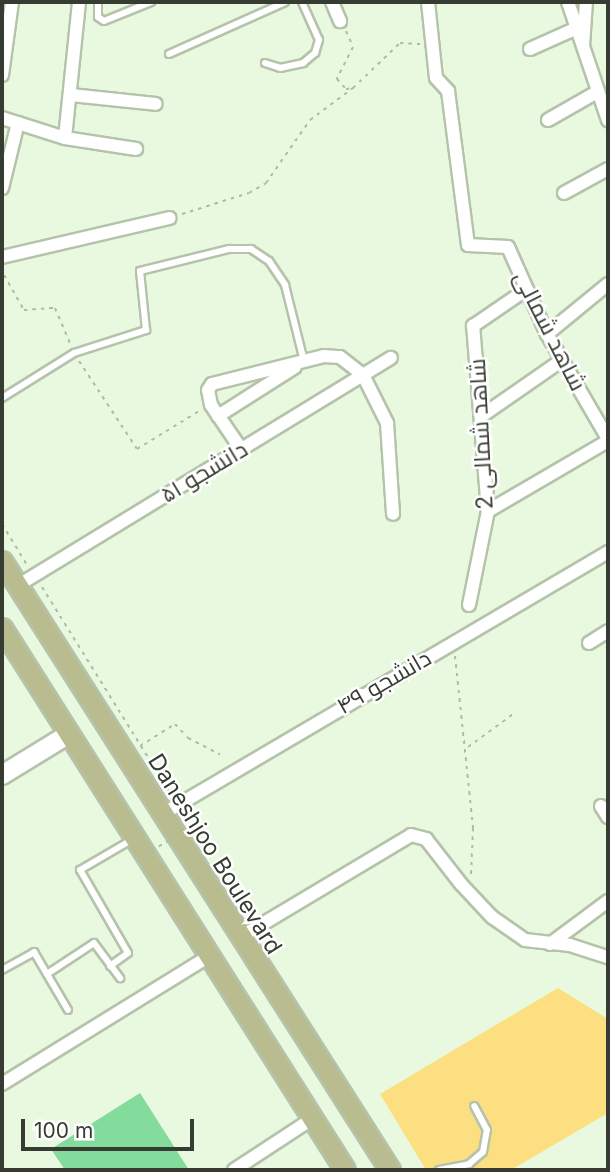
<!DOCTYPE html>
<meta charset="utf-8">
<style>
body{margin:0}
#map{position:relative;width:610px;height:1172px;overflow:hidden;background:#e9f9df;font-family:Inter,Cairo,sans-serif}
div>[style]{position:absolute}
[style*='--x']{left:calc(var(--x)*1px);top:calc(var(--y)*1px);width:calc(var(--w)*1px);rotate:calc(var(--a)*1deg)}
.green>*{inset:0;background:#fcdf81}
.building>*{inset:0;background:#83db9c}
.path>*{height:2px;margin-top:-1px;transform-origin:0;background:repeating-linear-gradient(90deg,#aebba6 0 3.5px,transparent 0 8.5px)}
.roads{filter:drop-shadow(2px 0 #b5c3aa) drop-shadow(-2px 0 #b5c3aa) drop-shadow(0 2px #b5c3aa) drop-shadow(0 -2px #b5c3aa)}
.lane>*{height:6px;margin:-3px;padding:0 3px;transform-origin:3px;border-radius:3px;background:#fff}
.street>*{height:12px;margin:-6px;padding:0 6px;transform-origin:6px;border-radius:6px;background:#fff}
.secondary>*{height:18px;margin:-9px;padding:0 9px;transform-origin:9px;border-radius:9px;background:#fff}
.primary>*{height:19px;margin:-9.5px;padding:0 9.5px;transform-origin:9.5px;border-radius:9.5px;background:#b8bc8e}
.path-bridge>*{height:2px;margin-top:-1px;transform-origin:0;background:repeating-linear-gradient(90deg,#aebba6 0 3.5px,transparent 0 8.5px)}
span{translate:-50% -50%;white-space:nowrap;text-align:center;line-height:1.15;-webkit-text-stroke:5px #fff;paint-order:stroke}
.street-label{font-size:23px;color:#363c31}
.frame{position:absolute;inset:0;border:4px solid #363c31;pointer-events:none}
.scale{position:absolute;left:21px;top:1119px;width:173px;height:32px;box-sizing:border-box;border:4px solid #363c31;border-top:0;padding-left:9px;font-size:21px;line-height:24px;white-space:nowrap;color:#363c31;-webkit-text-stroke:5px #fff;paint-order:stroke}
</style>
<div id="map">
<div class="green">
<div style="clip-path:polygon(558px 988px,608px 1019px,608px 1113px,511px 1170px,426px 1170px,380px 1094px)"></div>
</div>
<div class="building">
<div style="clip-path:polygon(140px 1093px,189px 1170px,65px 1170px,51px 1149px)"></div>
</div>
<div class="path">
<div style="--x:346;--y:31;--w:17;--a:66"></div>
<div style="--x:353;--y:47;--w:36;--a:117"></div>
<div style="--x:337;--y:79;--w:13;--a:48"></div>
<div style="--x:346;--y:89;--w:7;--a:-8"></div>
<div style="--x:353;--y:88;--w:65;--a:-43.8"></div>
<div style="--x:400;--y:43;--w:20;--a:3"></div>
<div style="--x:182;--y:214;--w:70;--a:-17.4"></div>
<div style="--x:249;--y:193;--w:20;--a:-30"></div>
<div style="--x:266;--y:183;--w:77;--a:-55.1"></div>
<div style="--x:310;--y:120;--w:54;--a:-36.7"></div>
<div style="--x:4;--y:275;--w:40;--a:60.3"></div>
<div style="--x:24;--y:310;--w:31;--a:-4"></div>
<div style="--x:55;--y:308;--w:39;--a:67"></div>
<div style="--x:79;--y:361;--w:105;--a:56.6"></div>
<div style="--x:137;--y:449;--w:75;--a:-31.4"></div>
<div style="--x:2;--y:524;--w:48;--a:58.6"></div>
<div style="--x:42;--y:587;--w:246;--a:58.1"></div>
<div style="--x:455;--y:656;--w:173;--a:84"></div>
<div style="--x:473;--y:828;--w:48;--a:92.4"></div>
<div style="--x:140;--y:746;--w:41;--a:-32.2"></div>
<div style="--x:175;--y:724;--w:19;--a:47"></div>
<div style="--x:188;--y:738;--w:36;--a:27"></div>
<div style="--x:468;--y:747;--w:59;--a:-36.1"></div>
</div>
<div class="roads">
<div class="lane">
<div style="--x:98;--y:2;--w:15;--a:90"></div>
<div style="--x:98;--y:17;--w:7;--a:34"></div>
<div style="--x:104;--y:21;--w:51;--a:-22"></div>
<div style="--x:169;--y:54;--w:127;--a:-24.1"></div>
<div style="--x:265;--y:63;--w:16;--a:18"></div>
<div style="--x:280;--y:68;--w:24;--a:-12"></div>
<div style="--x:303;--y:63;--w:16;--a:-40"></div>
<div style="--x:315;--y:53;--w:14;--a:-73"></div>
<div style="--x:319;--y:40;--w:42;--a:-114.1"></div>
<div style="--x:2;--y:398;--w:85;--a:-32"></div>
<div style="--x:74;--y:353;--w:76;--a:-17.7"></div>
<div style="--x:146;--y:330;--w:59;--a:-95.8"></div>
<div style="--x:140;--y:271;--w:92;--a:-13.9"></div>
<div style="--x:229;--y:249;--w:22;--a:0"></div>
<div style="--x:251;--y:249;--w:22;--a:34"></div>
<div style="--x:269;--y:261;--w:29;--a:56"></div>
<div style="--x:285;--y:285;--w:78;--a:76"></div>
<div style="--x:110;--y:966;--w:22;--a:-36"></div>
<div style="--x:128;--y:953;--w:96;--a:-120"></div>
<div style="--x:80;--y:870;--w:61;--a:-30.3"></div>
<div style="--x:2;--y:970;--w:37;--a:-29"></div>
<div style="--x:34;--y:952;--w:67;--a:59.6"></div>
<div style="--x:47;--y:974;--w:56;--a:-33.4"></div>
<div style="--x:94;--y:943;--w:44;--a:53.4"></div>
<div style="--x:439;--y:1170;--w:31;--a:-11"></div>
<div style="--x:469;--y:1164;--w:18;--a:-41"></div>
<div style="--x:483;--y:1152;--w:22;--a:-80"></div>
<div style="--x:487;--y:1130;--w:27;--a:-118"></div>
</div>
<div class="street">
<div style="--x:332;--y:2;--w:21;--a:67"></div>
<div style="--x:428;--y:2;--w:76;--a:84"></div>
<div style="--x:436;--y:78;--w:18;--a:47"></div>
<div style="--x:448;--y:91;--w:155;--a:82.6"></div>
<div style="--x:468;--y:245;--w:40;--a:2.9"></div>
<div style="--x:508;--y:247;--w:95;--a:65.9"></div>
<div style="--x:547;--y:334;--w:121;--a:59.8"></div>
<div style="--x:568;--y:2;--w:125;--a:71.3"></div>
<div style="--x:583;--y:46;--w:44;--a:-86.1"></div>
<div style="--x:530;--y:49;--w:49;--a:-24"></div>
<div style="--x:2;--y:75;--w:74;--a:-82.2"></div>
<div style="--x:71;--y:95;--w:85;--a:6"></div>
<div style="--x:2;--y:118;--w:66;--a:17.6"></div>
<div style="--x:65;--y:138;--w:72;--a:8.8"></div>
<div style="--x:548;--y:120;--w:56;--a:-29.7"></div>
<div style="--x:65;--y:138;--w:137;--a:-84.1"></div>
<div style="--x:2;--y:188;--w:67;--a:-76.2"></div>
<div style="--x:564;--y:193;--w:50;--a:-28.6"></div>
<div style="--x:2;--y:257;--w:172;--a:-13.1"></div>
<div style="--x:547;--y:334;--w:79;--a:-39.3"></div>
<div style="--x:483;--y:415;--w:96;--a:-34.8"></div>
<div style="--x:218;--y:416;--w:91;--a:-32.5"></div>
<div style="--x:241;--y:449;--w:53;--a:-124.3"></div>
<div style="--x:211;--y:405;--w:15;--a:-101"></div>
<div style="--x:208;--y:390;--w:7;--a:-56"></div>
<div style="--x:212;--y:384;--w:115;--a:-14"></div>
<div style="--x:324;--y:356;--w:16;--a:4"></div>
<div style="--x:340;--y:357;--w:29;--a:38"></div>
<div style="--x:363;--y:375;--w:54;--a:63.4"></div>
<div style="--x:387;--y:423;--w:91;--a:86.2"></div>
<div style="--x:488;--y:511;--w:139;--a:-30.3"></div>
<div style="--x:17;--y:586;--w:438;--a:-31.4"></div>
<div style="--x:469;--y:605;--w:96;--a:-78.6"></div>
<div style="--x:488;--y:511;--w:186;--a:-94.6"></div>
<div style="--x:473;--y:326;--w:65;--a:-34.4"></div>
<div style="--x:589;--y:643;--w:22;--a:-32"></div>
<div style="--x:601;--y:806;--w:13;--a:58"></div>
<div style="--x:161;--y:815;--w:519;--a:-30.47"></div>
<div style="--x:239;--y:938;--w:200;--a:-30.9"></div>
<div style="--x:411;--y:835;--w:16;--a:15"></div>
<div style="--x:426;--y:839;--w:57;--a:52.1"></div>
<div style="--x:461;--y:884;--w:45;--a:46.8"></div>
<div style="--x:492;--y:917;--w:40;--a:34.9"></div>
<div style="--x:525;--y:940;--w:45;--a:6.3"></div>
<div style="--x:570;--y:945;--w:40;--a:18"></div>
<div style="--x:550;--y:944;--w:72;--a:-36.6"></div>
<div style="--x:2;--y:1084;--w:243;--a:-31.7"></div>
<div style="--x:234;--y:1170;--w:93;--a:-33.2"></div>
</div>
<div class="secondary">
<div style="--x:2;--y:775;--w:79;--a:-31.5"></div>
</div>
<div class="primary">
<div style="--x:2;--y:561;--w:722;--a:57.5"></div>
<div style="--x:2;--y:628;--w:641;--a:57.67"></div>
</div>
</div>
<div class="path-bridge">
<div style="--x:137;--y:860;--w:59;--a:-31.8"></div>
</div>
<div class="street-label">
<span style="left:550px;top:331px;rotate:63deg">شاهد شمالی</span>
<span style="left:481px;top:434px;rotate:-93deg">شاهد شمالی 2</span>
<span style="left:204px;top:472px;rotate:-31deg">دانشجو ۵۱</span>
<span style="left:384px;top:682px;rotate:-30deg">دانشجو ۴۹</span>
<span style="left:215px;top:854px;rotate:58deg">Daneshjoo Boulevard</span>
</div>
<div class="frame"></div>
<div class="scale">100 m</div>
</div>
